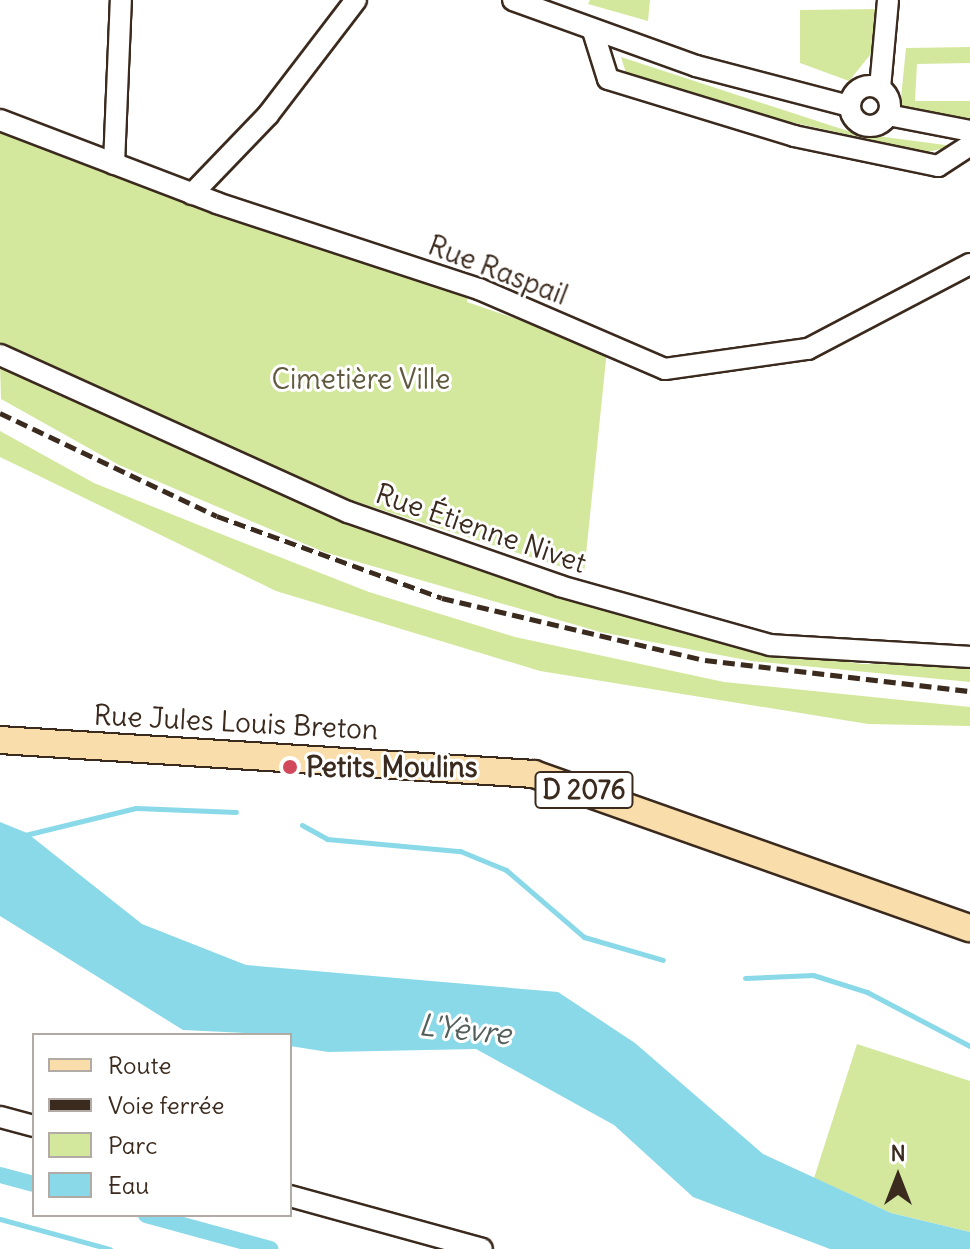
<!DOCTYPE html>
<meta charset="utf-8">
<style>
body{margin:0}
#map{position:relative;width:970px;height:1249px;overflow:hidden;background:#fff;font-family:Delius,sans-serif}
div>[style]{position:absolute}
[style*='--x']{left:calc(var(--x)*1px);top:calc(var(--y)*1px);width:calc(var(--w)*1px);rotate:calc(var(--a)*1deg)}
.green>*{inset:0;background:#d4e89d}
.water>*{inset:0;background:#8ad9e8}
.stream>*{height:5px;margin:-2.5px;padding:0 2.5px;transform-origin:2.5px;border-radius:2.5px;background:#8ad9e8}
.canal>*{height:16px;margin:-8px;padding:0 8px;transform-origin:8px;border-radius:8px;background:#8ad9e8}
.roads{filter:drop-shadow(2px 0 #3b2a1e) drop-shadow(-2px 0 #3b2a1e) drop-shadow(0 2px #3b2a1e) drop-shadow(0 -2px #3b2a1e)}
.minor>*{height:20px;margin:-10px;padding:0 10px;transform-origin:10px;border-radius:10px;background:#fff}
.minor>.ring{margin:-10px;padding:0;box-sizing:content-box;background:none;border:20px solid #fff;border-radius:50%}
.major>*{height:26px;margin:-13px;padding:0 13px;transform-origin:13px;border-radius:13px;background:#f9ddab}
.rail>*{height:5px;margin-top:-2.5px;transform-origin:0;background:repeating-linear-gradient(90deg,#3b2a1e 0 12px,transparent 0 18px)}
.dots>*{width:22px;height:22px;translate:-50% -50%;box-sizing:border-box;border:4px solid #fff;border-radius:50%}
span{translate:-50% -50%;white-space:nowrap;text-align:center;line-height:1.15;-webkit-text-stroke:6px #fff;paint-order:stroke}
.shield-label span{padding:2px 6px;background:#fff;border:2px solid;border-radius:6px;-webkit-text-stroke-width:0}
.shield-label{font-size:26px;color:#3b2a1e;font-weight:700}
.street-label{font-size:28px;color:#3b2a1e}
.park-label{font-size:28px;color:#615a3e}
.poi-label{font-size:28px;color:#3b2a1e;font-weight:700}
.left{translate:0 -50%;text-align:left}
.water-label{font-size:30px;color:#535f5b;font-style:italic}
.legend{position:absolute;left:32px;top:1033px;width:260px;height:184px;box-sizing:border-box;background:#fff;border:2px solid #b1aaa5;margin:0;padding:10px 14px;list-style:none;font-size:24px;color:#3b2a1e}
.legend li{display:flex;align-items:center;gap:16px;height:40px}
.legend b{width:40px;border:2px solid #b1aaa5}
.north{position:absolute;left:858px;top:1137px;width:80px;height:80px;-webkit-text-stroke:6px #fff;paint-order:stroke;rotate:0deg;font-size:22px;font-weight:700;line-height:32px;text-align:center;color:#3b2a1e}
.north::after{content:'';display:block;margin:auto;width:28px;height:36px;background:#3b2a1e;clip-path:polygon(50% 0,100% 100%,50% 72%,0 100%)}
</style>
<div id="map">
<div class="green">
<div style="clip-path:polygon(590px 0,650px 0,648px 21px,588px 4px)"></div>
<div style="clip-path:polygon(879px 9px,879px 44px,849px 81px,800px 63px,800px 10px)"></div>
<div style="clip-path:polygon(970px 47px,970px 63px,917px 64px,915px 101px,970px 101px,970px 122px,900px 108px,906px 48px)"></div>
<div style="clip-path:polygon(621px 57px,854px 133px,953px 146px,928px 152px,781px 120px,626px 73px)"></div>
<div style="clip-path:polygon(0 129px,222px 218px,468px 291px,467px 302px,607px 350px,584px 574px,341px 497px,0 348px)"></div>
<div style="clip-path:polygon(0 364px,337px 518px,598px 607px,740px 646px,862px 664px,970px 665px,970px 682px,751px 661px,600px 632px,324px 552px,119px 465px,1px 399px)"></div>
<div style="clip-path:polygon(0 431px,94px 483px,216px 532px,369px 592px,515px 637px,724px 682px,970px 707px,970px 726px,868px 724px,540px 671px,276px 591px,0 457px)"></div>
<div style="clip-path:polygon(857px 1044px,970px 1081px,970px 1232px,891px 1213px,814px 1178px)"></div>
</div>
<div class="water">
<div style="clip-path:polygon(0 822px,27px 833px,142px 924px,246px 965px,558px 992px,635px 1043px,763px 1154px,891px 1213px,970px 1232px,970px 1249px,830px 1249px,693px 1197px,614px 1125px,476px 1049px,328px 1052px,290px 1046px,290px 1035px,183px 1030px,0 916px)"></div>
</div>
<div class="stream">
<div style="--x:302;--y:825;--w:29;--a:29"></div>
<div style="--x:327;--y:839;--w:134;--a:5.2"></div>
<div style="--x:460;--y:851;--w:50;--a:22.4"></div>
<div style="--x:506;--y:870;--w:103;--a:40.7"></div>
<div style="--x:584;--y:937;--w:82;--a:16.2"></div>
<div style="--x:21;--y:836;--w:118;--a:-13.7"></div>
<div style="--x:136;--y:808;--w:100;--a:2.3"></div>
<div style="--x:745;--y:978;--w:68;--a:-2.5"></div>
<div style="--x:813;--y:975;--w:57;--a:17.5"></div>
<div style="--x:867;--y:992;--w:116;--a:27.7"></div>
<div style="--x:0;--y:1219;--w:114;--a:15.3"></div>
</div>
<div class="canal">
<div style="--x:0;--y:1175;--w:35;--a:15"></div>
<div style="--x:146;--y:1215;--w:129;--a:15.3"></div>
</div>
<div class="roads">
<div class="minor">
<div style="--x:513;--y:0;--w:195;--a:19.8"></div>
<div style="--x:696;--y:66;--w:159;--a:14.6"></div>
<div style="--x:593;--y:31;--w:50;--a:72.6"></div>
<div style="--x:608;--y:79;--w:195;--a:17"></div>
<div style="--x:794;--y:136;--w:147;--a:11.8"></div>
<div style="--x:938;--y:166;--w:38;--a:-33"></div>
<div class="ring" style="left:850px;top:86px;width:20px;height:20px"></div>
<div style="--x:880;--y:88;--w:88;--a:-84.8"></div>
<div style="--x:888;--y:115;--w:84;--a:11"></div>
<div style="--x:0;--y:120;--w:232;--a:20.9"></div>
<div style="--x:217;--y:203;--w:276;--a:18.2"></div>
<div style="--x:479;--y:289;--w:202;--a:23.3"></div>
<div style="--x:665;--y:369;--w:144;--a:-8"></div>
<div style="--x:808;--y:349;--w:183;--a:-27.7"></div>
<div style="--x:114;--y:164;--w:164;--a:-87.6"></div>
<div style="--x:192;--y:194;--w:110;--a:-46.1"></div>
<div style="--x:268;--y:115;--w:145;--a:-52.6"></div>
<div style="--x:0;--y:355;--w:382;--a:24.3"></div>
<div style="--x:348;--y:512;--w:225;--a:19.2"></div>
<div style="--x:560;--y:586;--w:218;--a:15.7"></div>
<div style="--x:770;--y:645;--w:200;--a:3.4"></div>
<div style="--x:0;--y:1117;--w:35;--a:15"></div>
<div style="--x:290;--y:1196;--w:199;--a:15.4"></div>
</div>
<div class="major">
<div style="--x:0;--y:740;--w:535;--a:3.64"></div>
<div style="--x:534;--y:774;--w:462;--a:19.5"></div>
</div>
</div>
<div class="rail">
<div style="--x:0;--y:413;--w:240;--a:25.4"></div>
<div style="--x:217;--y:516;--w:239;--a:20"></div>
<div style="--x:442;--y:598;--w:270;--a:13.3"></div>
<div style="--x:705;--y:660;--w:267;--a:6.7"></div>
</div>
<div class="dots">
<div style="left:290px;top:767px;background:#d1495b"></div>
</div>
<div class="shield-label">
<span style="left:584px;top:790px">D 2076</span>
</div>
<div class="street-label">
<span style="left:498px;top:270px;rotate:21deg">Rue Raspail</span>
<span style="left:481px;top:528px;rotate:19deg">Rue Étienne Nivet</span>
<span style="left:236px;top:722px;rotate:3deg">Rue Jules Louis Breton</span>
</div>
<div class="park-label">
<span style="left:361px;top:379px">Cimetière Ville</span>
</div>
<div class="poi-label">
<span class="left" style="left:306px;top:767px">Petits Moulins</span>
</div>
<div class="water-label">
<span style="left:465px;top:1029px;rotate:6deg">L'Yèvre</span>
</div>
<ul class="legend">
<li><b style="height:10px;background:#f9ddab"></b>Route</li>
<li><b style="height:10px;background:#3b2a1e"></b>Voie ferrée</li>
<li><b style="height:22px;background:#d4e89d"></b>Parc</li>
<li><b style="height:22px;background:#8ad9e8"></b>Eau</li>
</ul>
<div class="north">N</div>
</div>
